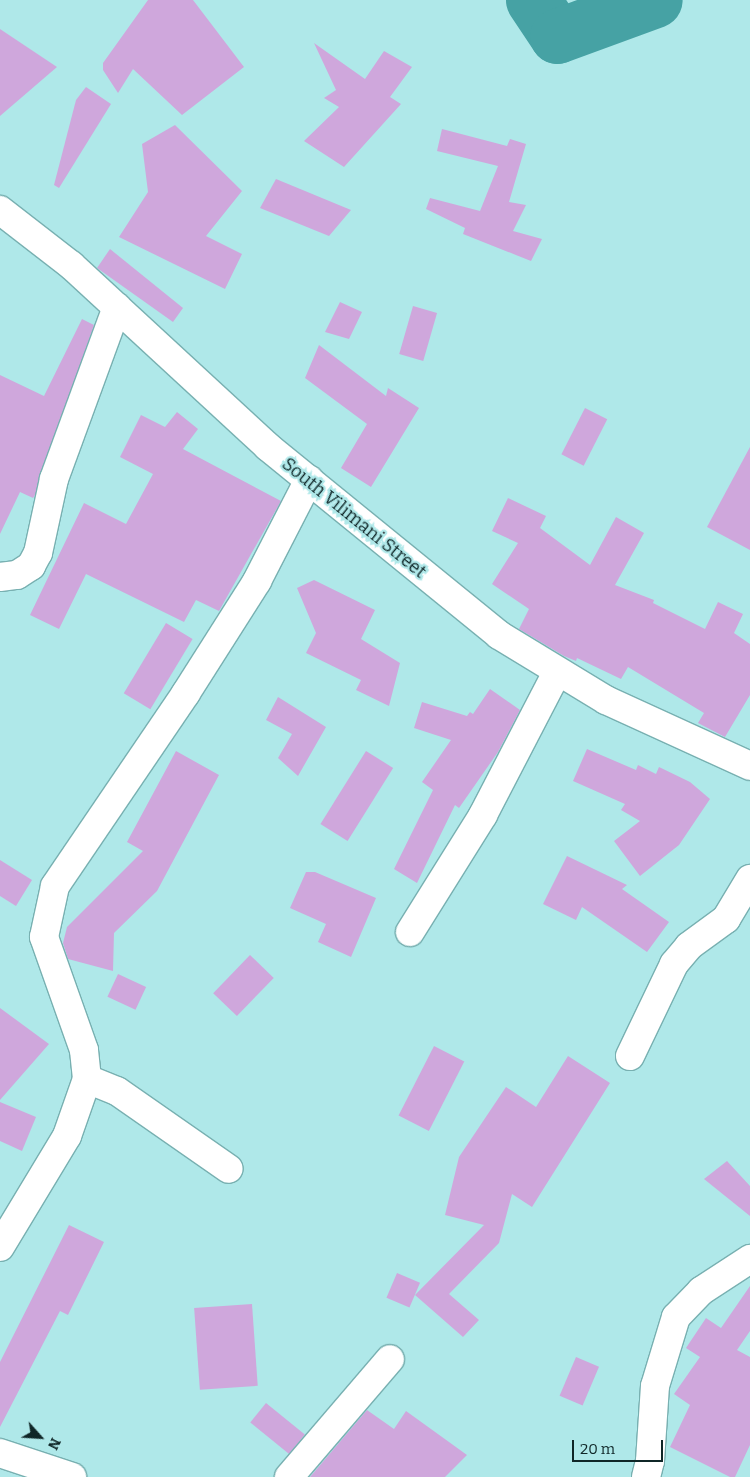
<!DOCTYPE html>
<style>
body{margin:0}
#map{position:relative;width:750px;height:1477px;overflow:hidden;background:#afe8e9;font-family:Bitter,serif}
div>[style]{position:absolute}
[style*='--x']{left:calc(var(--x)*1px);top:calc(var(--y)*1px);width:calc(var(--w)*1px);rotate:calc(var(--a)*1deg)}
.river>*{height:55px;margin:-27.5px;padding:0 27.5px;transform-origin:27.5px;border-radius:27.5px;background:#46a2a4}
.building>*{inset:0;background:#cfa7dc;transform-origin:0 0}
.roads{filter:drop-shadow(1px 0 #78b0b1) drop-shadow(-1px 0 #78b0b1) drop-shadow(0 1px #78b0b1) drop-shadow(0 -1px #78b0b1)}
.minor>*{height:28px;margin:-14px;padding:0 14px;transform-origin:14px;border-radius:14px;background:#fff}
span{translate:-50% -50%;white-space:nowrap;text-align:center;line-height:1.15;-webkit-text-stroke:4.5px #afe8e9;paint-order:stroke}
.street-label{font-size:18px;color:#0f2627}
.north{position:absolute;left:15px;top:1412px;width:50px;height:50px;-webkit-text-stroke:4px #afe8e9;paint-order:stroke;rotate:116deg;font-size:14px;font-weight:700;line-height:20px;text-align:center;color:#0f2627}
.north::after{content:'';display:block;margin:auto;width:18px;height:22px;background:#0f2627;clip-path:polygon(50% 0,100% 100%,50% 72%,0 100%)}
.scale{position:absolute;left:572px;top:1440px;width:91px;height:22px;box-sizing:border-box;border:2px solid #0f2627;border-top:0;padding-left:6px;font-size:15px;line-height:18px;white-space:nowrap;color:#0f2627;-webkit-text-stroke:4px #afe8e9;paint-order:stroke}
</style>
<div id="map">
<div class="river">
<div style="--x:533;--y:0;--w:43;--a:56.3"></div>
<div style="--x:557;--y:36;--w:104;--a:-20.2"></div>
</div>
<div class="building">
<div style="clip-path:polygon(148px 0,193px 0,244px 67px,182px 115px,133px 69px,118px 93px,103px 70px,103px 63px)"></div>
<div style="clip-path:polygon(0 29px,57px 67px,0 116px)"></div>
<div style="clip-path:polygon(314px 43px,365px 79px,384px 51px,412px 67px,390px 97px,401px 104px,344px 167px,304px 141px,339px 107px,324px 98px,336px 90px)"></div>
<div style="clip-path:polygon(86px 87px,111px 104px,59px 188px,54px 185px,76px 100px)"></div>
<div style="clip-path:polygon(175px 125px,242px 191px,206px 236px,242px 254px,225px 289px,119px 237px,148px 192px,142px 144px)"></div>
<div style="clip-path:polygon(442px 129px,507px 146px,510px 139px,526px 144px,509px 202px,526px 205px,513px 231px,542px 239px,531px 261px,463px 234px,465px 228px,426px 209px,430px 198px,480px 211px,498px 166px,437px 151px)"></div>
<div style="clip-path:polygon(276px 179px,351px 210px,329px 236px,260px 208px)"></div>
<div style="clip-path:polygon(110px 249px,183px 308px,173px 322px,97px 268px)"></div>
<div style="clip-path:polygon(340px 302px,362px 312px,349px 339px,325px 332px)"></div>
<div style="left:413px;top:306px;width:25px;height:50px;rotate:16deg"></div>
<div style="clip-path:polygon(82px 319px,94px 325px,35px 495px,33px 498px,20px 492px,0 534px,0 375px,44px 396px)"></div>
<div style="clip-path:polygon(319px 345px,386px 396px,388px 388px,419px 408px,371px 487px,341px 468px,367px 424px,305px 378px)"></div>
<div style="left:585px;top:408px;width:25px;height:52px;rotate:27deg"></div>
<div style="clip-path:polygon(177px 412px,198px 429px,183px 449px,281px 501px,219px 611px,196px 600px,184px 622px,86px 574px,59px 629px,30px 615px,84px 503px,126px 524px,153px 474px,120px 457px,141px 415px,165px 427px)"></div>
<div style="clip-path:polygon(750px 447px,750px 550px,707px 527px)"></div>
<div style="clip-path:polygon(508px 498px,546px 516px,540px 528px,590px 565px,616px 517px,644px 533px,615px 585px,654px 600px,653px 603px,705px 629px,718px 602px,743px 614px,734px 633px,750px 644px,750px 695px,725px 737px,698px 723px,704px 713px,628px 667px,621px 679px,577px 658px,576px 661px,564px 656px,519px 629px,529px 609px,492px 584px,518px 543px,492px 531px)"></div>
<div style="clip-path:polygon(314px 580px,375px 610px,361px 639px,400px 663px,389px 706px,356px 690px,361px 680px,306px 653px,316px 633px,297px 588px)"></div>
<div style="left:166px;top:623px;width:31px;height:82px;rotate:31deg"></div>
<div style="clip-path:polygon(490px 689px,520px 710px,498px 752px,459px 808px,455px 805px,417px 883px,394px 869px,433px 790px,422px 782px,451px 740px,414px 728px,422px 702px,467px 716px,470px 712px,473px 714px)"></div>
<div style="clip-path:polygon(278px 697px,326px 727px,298px 776px,278px 758px,292px 734px,266px 720px)"></div>
<div style="clip-path:polygon(587px 749px,636px 770px,638px 765px,656px 774px,659px 767px,690px 782px,710px 799px,679px 845px,640px 876px,614px 841px,640px 821px,621px 810px,625px 804px,573px 781px)"></div>
<div style="clip-path:polygon(176px 751px,219px 775px,157px 891px,114px 933px,113px 971px,68px 959px,63px 943px,67px 927px,143px 851px,127px 842px)"></div>
<div style="left:366px;top:751px;width:32px;height:86px;rotate:32deg"></div>
<div style="clip-path:polygon(567px 856px,627px 885px,622px 889px,669px 922px,647px 952px,582px 907px,576px 920px,543px 904px)"></div>
<div style="clip-path:polygon(0 860px,32px 880px,16px 906px,0 896px)"></div>
<div style="clip-path:polygon(306px 872px,315px 872px,376px 898px,351px 957px,318px 942px,326px 924px,290px 908px)"></div>
<div style="left:250px;top:955px;width:33px;height:53px;rotate:44deg"></div>
<div style="left:118px;top:974px;width:31px;height:25px;rotate:25deg"></div>
<div style="clip-path:polygon(0 1008px,49px 1044px,0 1100px)"></div>
<div style="left:434px;top:1046px;width:34px;height:78px;rotate:27deg"></div>
<div style="clip-path:polygon(568px 1056px,610px 1083px,532px 1207px,512px 1194px,499px 1243px,449px 1294px,479px 1320px,463px 1337px,415px 1295px,484px 1225px,445px 1215px,459px 1157px,506px 1087px,536px 1107px)"></div>
<div style="clip-path:polygon(0 1102px,36px 1117px,22px 1151px,0 1141px)"></div>
<div style="clip-path:polygon(727px 1161px,750px 1186px,750px 1216px,704px 1179px)"></div>
<div style="clip-path:polygon(69px 1225px,104px 1242px,68px 1315px,60px 1311px,0 1427px,0 1362px)"></div>
<div style="left:397px;top:1273px;width:25px;height:27px;rotate:23deg"></div>
<div style="clip-path:polygon(750px 1286px,750px 1331px,737px 1350px,750px 1357px,750px 1445px,735px 1477px,730px 1477px,670px 1447px,690px 1405px,674px 1394px,700px 1357px,686px 1348px,706px 1318px,721px 1328px)"></div>
<div style="left:252px;top:1304px;width:82px;height:58px;rotate:86deg"></div>
<div style="left:576px;top:1357px;width:25px;height:42px;rotate:23deg"></div>
<div style="left:266px;top:1403px;width:50px;height:25px;rotate:39deg"></div>
<div style="clip-path:polygon(367px 1410px,394px 1429px,406px 1411px,467px 1455px,445px 1477px,310px 1477px)"></div>
</div>
<div class="roads">
<div class="minor">
<div style="--x:0;--y:210;--w:90;--a:37.8"></div>
<div style="--x:71;--y:265;--w:268;--a:42.7"></div>
<div style="--x:268;--y:447;--w:298;--a:39.1"></div>
<div style="--x:499;--y:635;--w:125;--a:31.3"></div>
<div style="--x:606;--y:700;--w:158;--a:24.6"></div>
<div style="--x:0;--y:577;--w:17;--a:-7"></div>
<div style="--x:17;--y:575;--w:17;--a:-33"></div>
<div style="--x:31;--y:566;--w:15;--a:-62"></div>
<div style="--x:38;--y:553;--w:76;--a:-77.8"></div>
<div style="--x:54;--y:479;--w:183;--a:-69.9"></div>
<div style="--x:410;--y:932;--w:138;--a:-58"></div>
<div style="--x:483;--y:815;--w:161;--a:-62.6"></div>
<div style="--x:630;--y:1056;--w:102;--a:-64.4"></div>
<div style="--x:674;--y:964;--w:23;--a:-50"></div>
<div style="--x:689;--y:946;--w:46;--a:-36.1"></div>
<div style="--x:726;--y:919;--w:47;--a:-59"></div>
<div style="--x:87;--y:1079;--w:32;--a:22"></div>
<div style="--x:117;--y:1091;--w:136;--a:34.9"></div>
<div style="--x:0;--y:1247;--w:130;--a:-58.9"></div>
<div style="--x:67;--y:1136;--w:60;--a:-70.7"></div>
<div style="--x:87;--y:1079;--w:29;--a:-96"></div>
<div style="--x:84;--y:1050;--w:120;--a:-109.5"></div>
<div style="--x:44;--y:937;--w:52;--a:-77.8"></div>
<div style="--x:55;--y:886;--w:233;--a:-55.8"></div>
<div style="--x:186;--y:693;--w:133;--a:-57.6"></div>
<div style="--x:257;--y:581;--w:114;--a:-62.8"></div>
<div style="--x:0;--y:1453;--w:76;--a:18.4"></div>
<div style="--x:289;--y:1477;--w:155;--a:-49.4"></div>
<div style="--x:646;--y:1477;--w:16;--a:-76"></div>
<div style="--x:650;--y:1461;--w:75;--a:-86.2"></div>
<div style="--x:655;--y:1386;--w:72;--a:-73.1"></div>
<div style="--x:676;--y:1317;--w:36;--a:-46"></div>
<div style="--x:701;--y:1291;--w:59;--a:-33.1"></div>
</div>
</div>
<div class="street-label">
<span style="left:354px;top:518px;rotate:39deg">South Vilimani Street</span>
</div>
<div class="north">N</div>
<div class="scale">20 m</div>
</div>
